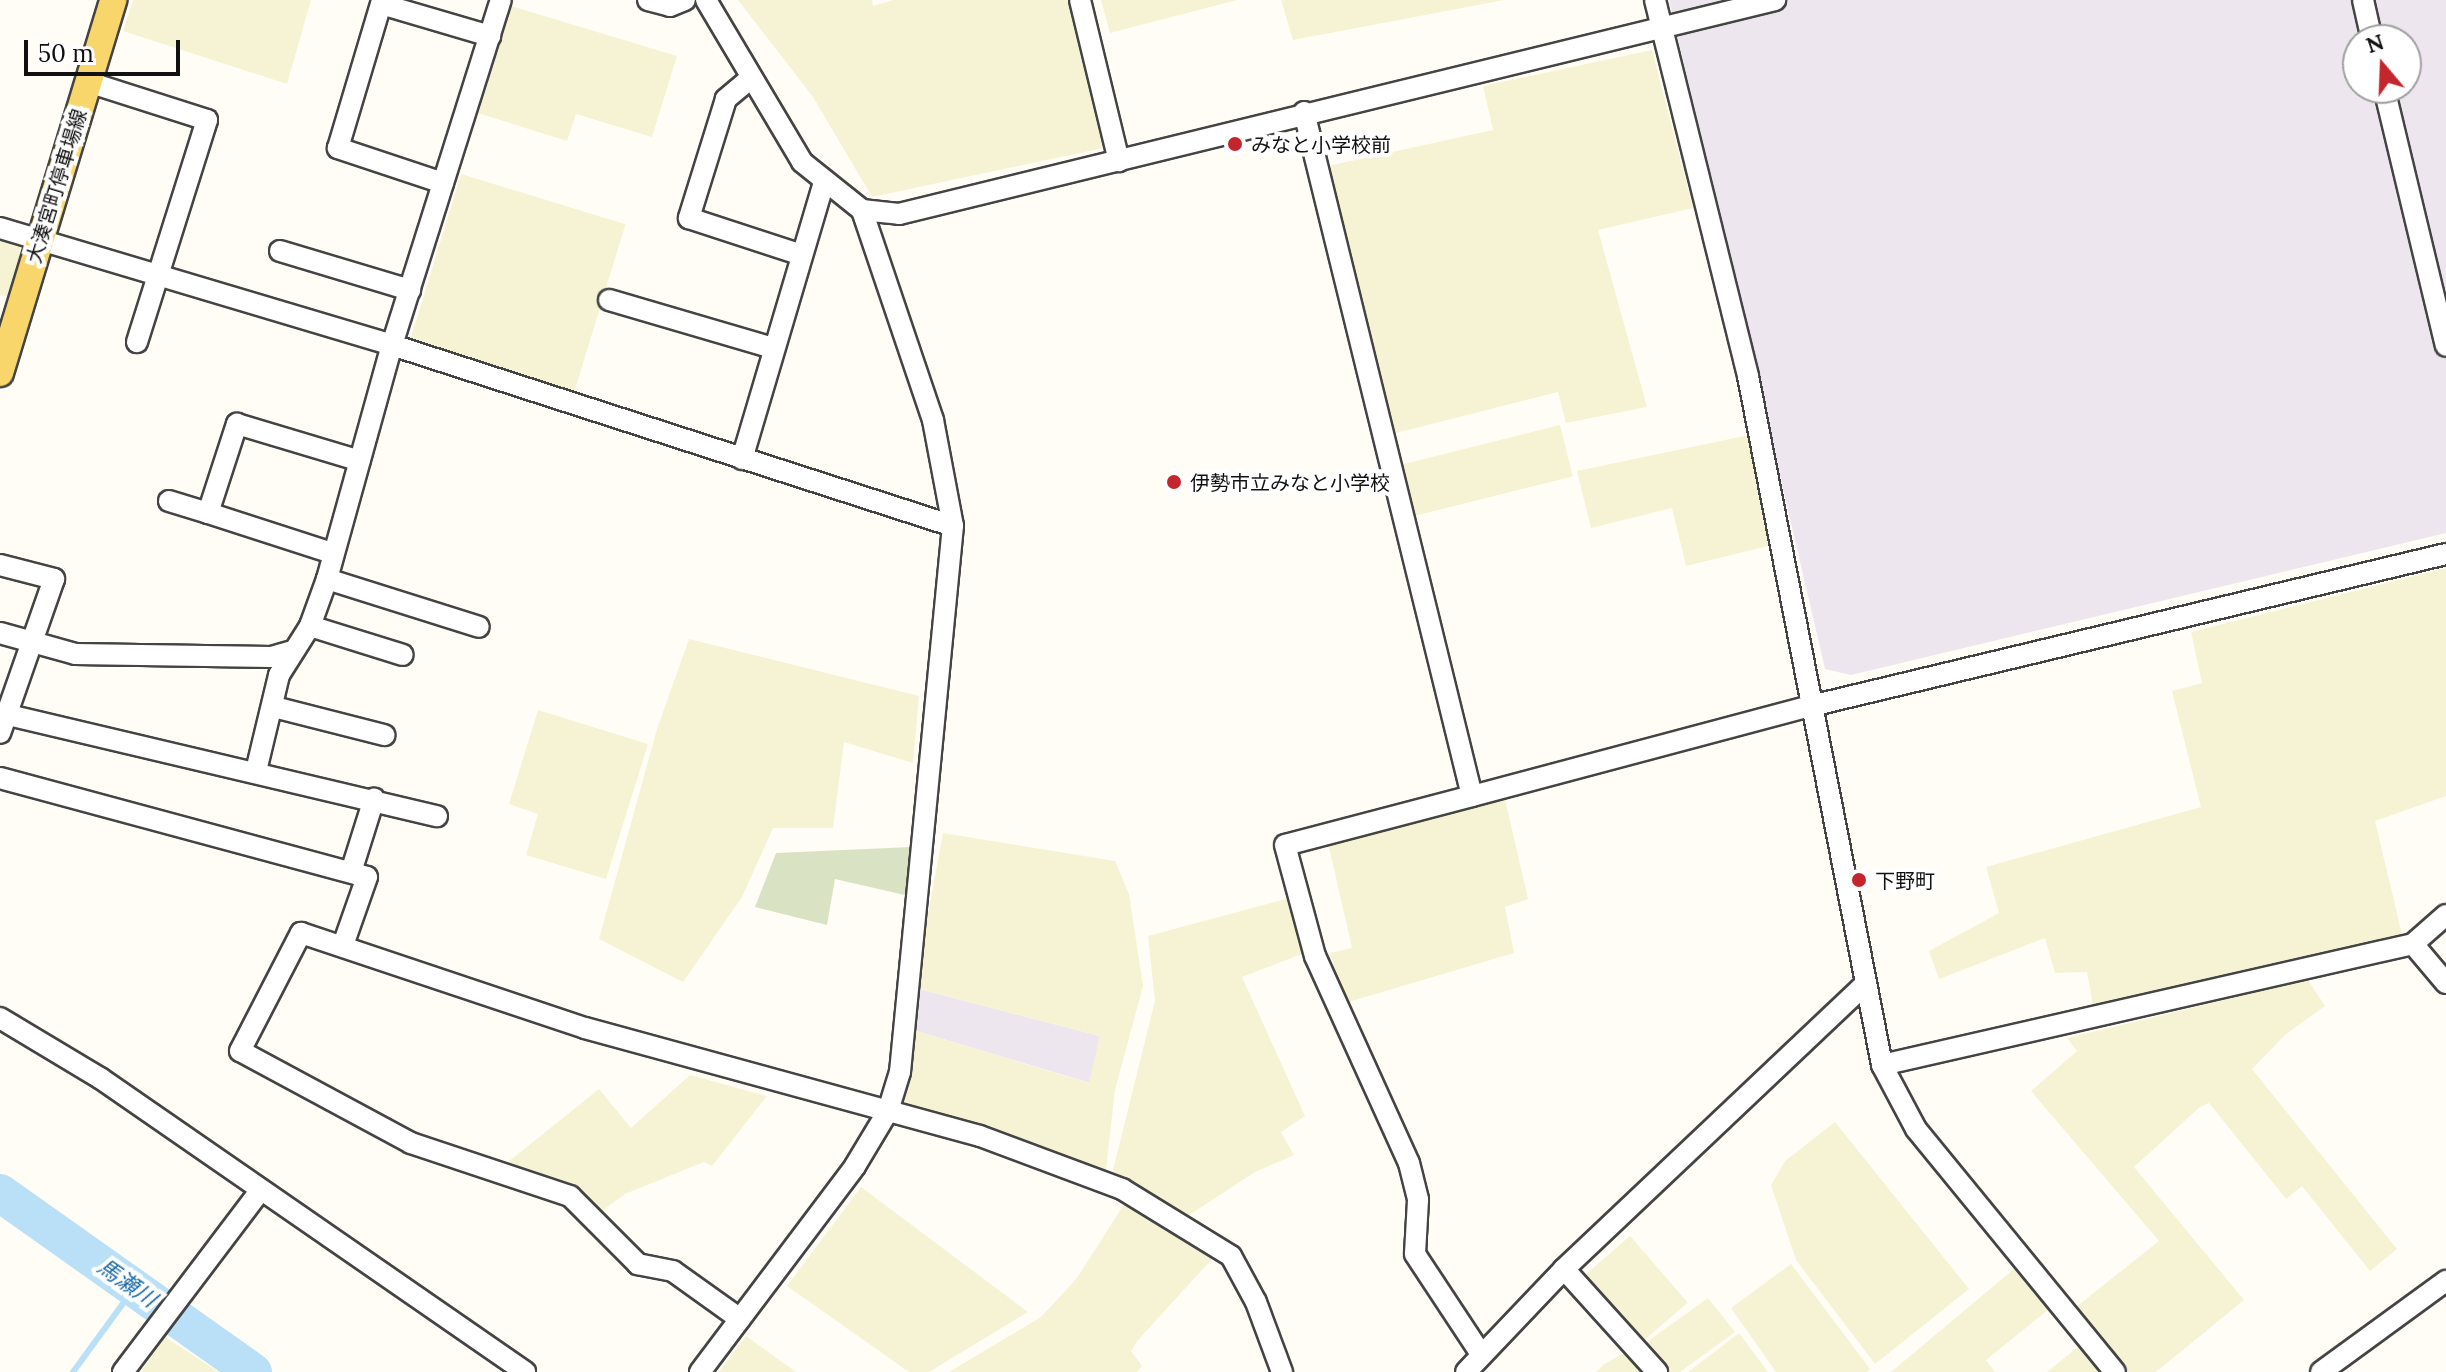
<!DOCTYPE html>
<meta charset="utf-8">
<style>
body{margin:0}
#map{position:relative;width:2446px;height:1372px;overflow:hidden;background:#fffdf5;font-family:Lora,"Noto Sans JP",serif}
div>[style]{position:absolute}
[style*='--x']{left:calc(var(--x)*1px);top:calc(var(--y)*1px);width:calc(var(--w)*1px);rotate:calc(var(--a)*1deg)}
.industrial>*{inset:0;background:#eee6ef}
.farmland>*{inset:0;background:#f6f3d4;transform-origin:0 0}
.cemetery>*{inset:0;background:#d9e3c4}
.stream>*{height:6px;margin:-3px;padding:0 3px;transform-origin:3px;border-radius:3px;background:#b9e0f7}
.river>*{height:38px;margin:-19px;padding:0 19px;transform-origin:19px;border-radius:19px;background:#b9e0f7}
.roads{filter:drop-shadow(2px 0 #444) drop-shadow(-2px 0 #444) drop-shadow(0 2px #444) drop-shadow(0 -2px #444)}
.minor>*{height:20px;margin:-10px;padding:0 10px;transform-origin:10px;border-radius:10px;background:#fff}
.major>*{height:26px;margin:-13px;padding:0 13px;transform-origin:13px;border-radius:13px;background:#f9d66b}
.dots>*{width:22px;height:22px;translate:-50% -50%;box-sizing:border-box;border:4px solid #fff;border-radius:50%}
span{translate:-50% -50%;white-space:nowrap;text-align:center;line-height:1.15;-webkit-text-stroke:8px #fff;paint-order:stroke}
.poi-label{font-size:20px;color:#111}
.left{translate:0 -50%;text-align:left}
.street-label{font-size:20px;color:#111}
.water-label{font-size:22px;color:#1768a6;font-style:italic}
.north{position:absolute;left:2342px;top:24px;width:80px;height:80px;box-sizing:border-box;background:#fff;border:2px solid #a0a0a0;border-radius:50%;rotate:341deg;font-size:22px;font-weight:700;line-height:32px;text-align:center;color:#111}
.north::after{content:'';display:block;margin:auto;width:28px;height:36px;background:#c4262e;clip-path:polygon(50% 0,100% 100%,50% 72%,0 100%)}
.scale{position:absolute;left:24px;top:40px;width:156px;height:36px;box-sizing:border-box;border:4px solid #111;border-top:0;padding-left:10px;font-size:24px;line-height:28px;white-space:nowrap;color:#111;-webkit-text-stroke:6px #fff;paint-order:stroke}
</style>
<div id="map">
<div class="industrial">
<div style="clip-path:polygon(evenodd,1669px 0,2446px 0,2446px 533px,1851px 675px,1825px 669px,1669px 0,2358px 40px,2406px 40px,2406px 88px,2358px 88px,2358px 40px)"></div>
<div style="clip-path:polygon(919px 989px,1100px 1036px,1090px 1083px,910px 1029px)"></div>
</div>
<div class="farmland">
<div style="clip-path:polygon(133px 0,311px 0,287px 84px,123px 31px)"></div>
<div style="clip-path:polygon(738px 0,872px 0,873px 6px,893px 0,1071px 0,1108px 147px,872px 197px,813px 97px)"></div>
<div style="clip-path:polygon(1101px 0,1237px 0,1110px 33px)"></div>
<div style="clip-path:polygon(1281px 0,1504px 0,1293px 40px)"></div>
<div style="clip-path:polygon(511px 6px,677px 56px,652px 137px,576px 114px,567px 141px,478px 113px)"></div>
<div style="clip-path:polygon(1652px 50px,1693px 208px,1598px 230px,1647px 407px,1566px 423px,1558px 392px,1392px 434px,1328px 166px,1493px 130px,1483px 86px)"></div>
<div style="left:461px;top:174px;width:172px;height:178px;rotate:17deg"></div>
<div style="clip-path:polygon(0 236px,26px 243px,9px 297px,0 295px)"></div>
<div style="left:1560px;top:425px;width:53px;height:166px;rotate:76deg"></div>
<div style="clip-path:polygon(1749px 435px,1772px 545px,1686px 566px,1672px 508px,1591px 528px,1577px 471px)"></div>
<div style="clip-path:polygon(2446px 568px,2446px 796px,2375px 821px,2404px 943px,2094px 1011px,2087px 972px,2055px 973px,2045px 938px,1939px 979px,1929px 951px,1999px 913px,1986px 867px,2201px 807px,2172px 691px,2202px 683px,2191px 632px)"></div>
<div style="clip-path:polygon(689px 639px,919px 696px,913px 763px,844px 742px,833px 828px,773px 828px,742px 897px,683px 982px,599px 939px,657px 729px)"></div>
<div style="clip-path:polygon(538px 710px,648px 744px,606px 879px,526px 855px,538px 814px,509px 804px)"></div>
<div style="clip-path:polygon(1505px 799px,1528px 899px,1505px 907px,1514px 953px,1345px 1003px,1330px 953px,1352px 948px,1328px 843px)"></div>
<div style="clip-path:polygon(943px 833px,1115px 861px,1129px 894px,1143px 986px,1115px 1090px,1105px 1178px,892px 1108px,910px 1029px,1089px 1083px,1100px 1036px,919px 989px,913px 957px,920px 958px)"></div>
<div style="clip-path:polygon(1290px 898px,1307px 952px,1242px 977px,1305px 1116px,1281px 1132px,1294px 1155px,1255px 1172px,1180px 1221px,1111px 1178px,1155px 1001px,1148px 936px)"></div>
<div style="clip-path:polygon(2308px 980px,2325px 1006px,2286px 1034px,2252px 1069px,2397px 1249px,2370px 1271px,2302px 1186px,2286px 1199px,2209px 1103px,2200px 1107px,2134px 1167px,2244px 1300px,2156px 1372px,2128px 1372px,2076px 1307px,2159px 1241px,2031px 1091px,2077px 1051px,2067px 1038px)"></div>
<div style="clip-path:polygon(690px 1075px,767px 1096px,712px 1166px,704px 1162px,625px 1194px,598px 1214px,503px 1166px,599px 1089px,631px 1128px)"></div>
<div style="clip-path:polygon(1835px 1122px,1969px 1289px,1875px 1364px,1796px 1260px,1771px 1185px,1785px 1161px)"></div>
<div style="clip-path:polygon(861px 1187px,1028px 1312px,929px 1372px,909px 1372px,787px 1286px)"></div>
<div style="clip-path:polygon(1128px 1198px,1213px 1258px,1138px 1340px,1131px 1351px,1142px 1366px,1137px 1372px,949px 1372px,1041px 1317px,1077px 1278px)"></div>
<div style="left:1630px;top:1236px;width:88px;height:62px;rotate:49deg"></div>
<div style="clip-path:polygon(1791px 1264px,1870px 1369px,1867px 1372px,1776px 1372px,1731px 1308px)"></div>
<div style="clip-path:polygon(2014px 1269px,2049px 1309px,1986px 1360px,1995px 1372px,1891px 1372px)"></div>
<div style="clip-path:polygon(1708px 1298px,1735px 1332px,1680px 1372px,1661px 1372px,1641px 1346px)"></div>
<div style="clip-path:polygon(1739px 1333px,1768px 1372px,1688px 1372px)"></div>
<div style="clip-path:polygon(746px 1336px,796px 1372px,719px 1372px)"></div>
<div style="clip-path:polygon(165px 1337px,214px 1369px,218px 1372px,141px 1372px)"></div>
<div style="clip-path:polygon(2078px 1347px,2101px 1372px,2047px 1372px)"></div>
<div style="clip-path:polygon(1633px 1348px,1650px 1372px,1596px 1372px,1604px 1364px)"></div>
</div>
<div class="cemetery">
<div style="clip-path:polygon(911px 847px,909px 896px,835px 879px,827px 925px,755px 907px,776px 853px)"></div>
</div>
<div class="stream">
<div style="--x:73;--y:1372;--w:105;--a:-53.9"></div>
</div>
<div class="river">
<div style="--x:0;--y:1193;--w:310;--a:35.3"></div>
</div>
<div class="roads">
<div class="minor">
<div style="--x:648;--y:0;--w:23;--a:15"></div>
<div style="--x:670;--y:6;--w:16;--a:-22"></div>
<div style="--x:706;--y:0;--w:188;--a:59.3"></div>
<div style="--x:802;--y:162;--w:77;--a:38.7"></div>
<div style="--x:862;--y:210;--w:37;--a:6"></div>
<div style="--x:899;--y:214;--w:902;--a:-13.73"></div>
<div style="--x:1080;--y:0;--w:166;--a:76.4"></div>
<div style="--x:1655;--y:0;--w:387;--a:76.1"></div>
<div style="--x:1748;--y:376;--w:702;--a:78.99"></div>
<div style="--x:1882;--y:1065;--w:72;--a:62"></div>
<div style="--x:1916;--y:1129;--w:314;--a:50.7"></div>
<div style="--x:2363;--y:0;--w:41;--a:77.3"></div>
<div style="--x:751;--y:78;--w:33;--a:140"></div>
<div style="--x:726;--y:99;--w:125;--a:107.3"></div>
<div style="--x:689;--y:218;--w:116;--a:18.1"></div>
<div style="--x:88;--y:82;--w:125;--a:17.7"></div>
<div style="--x:207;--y:120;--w:233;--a:107.5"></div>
<div style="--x:2384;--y:88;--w:265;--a:76.5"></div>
<div style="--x:1304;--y:112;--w:704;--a:76.2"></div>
<div style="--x:1472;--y:796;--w:193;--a:165.3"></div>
<div style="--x:1285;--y:845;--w:115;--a:74.9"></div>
<div style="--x:1315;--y:956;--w:227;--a:65.6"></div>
<div style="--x:1409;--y:1163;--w:38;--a:76"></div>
<div style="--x:1418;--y:1200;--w:54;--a:93.2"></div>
<div style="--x:1415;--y:1254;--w:120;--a:56.6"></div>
<div style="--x:443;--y:183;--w:111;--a:-161.6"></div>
<div style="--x:338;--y:148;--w:150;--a:-73.4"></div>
<div style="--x:381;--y:4;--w:114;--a:16.4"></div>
<div style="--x:0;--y:228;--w:409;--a:16.6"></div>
<div style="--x:392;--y:345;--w:589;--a:17.88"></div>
<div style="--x:280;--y:251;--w:136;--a:16.7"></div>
<div style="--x:609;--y:300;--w:171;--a:16.3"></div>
<div style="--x:742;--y:459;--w:288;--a:-73.5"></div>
<div style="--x:169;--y:501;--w:41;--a:17.1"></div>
<div style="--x:332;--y:553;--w:130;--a:-162.1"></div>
<div style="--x:208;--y:513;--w:94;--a:-72"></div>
<div style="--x:237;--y:424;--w:128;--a:16.7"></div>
<div style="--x:0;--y:565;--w:56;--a:14.5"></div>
<div style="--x:54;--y:579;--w:163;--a:109.3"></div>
<div style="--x:327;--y:579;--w:159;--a:17.5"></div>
<div style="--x:310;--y:626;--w:97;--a:17.3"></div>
<div style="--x:0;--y:633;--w:78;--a:15.6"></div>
<div style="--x:75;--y:654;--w:196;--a:0.9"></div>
<div style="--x:271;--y:657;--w:19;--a:-16"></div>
<div style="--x:274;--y:707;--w:114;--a:14.3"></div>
<div style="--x:0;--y:713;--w:449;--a:13.3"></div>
<div style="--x:256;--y:771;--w:99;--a:-76.5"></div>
<div style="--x:279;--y:675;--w:58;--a:-57.7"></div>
<div style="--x:310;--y:626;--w:50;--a:-70.1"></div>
<div style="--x:327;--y:579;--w:243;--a:-74.5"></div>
<div style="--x:392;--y:345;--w:362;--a:-72.5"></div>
<div style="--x:0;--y:778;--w:380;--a:15.1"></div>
<div style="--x:367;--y:877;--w:72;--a:109.4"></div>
<div style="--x:1472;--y:796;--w:355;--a:-14.9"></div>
<div style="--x:1815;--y:705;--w:649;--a:-13.46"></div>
<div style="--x:351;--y:872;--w:77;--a:-72.5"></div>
<div style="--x:2413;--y:944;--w:51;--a:49.8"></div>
<div style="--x:0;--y:1018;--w:117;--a:31"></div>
<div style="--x:100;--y:1078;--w:517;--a:34.67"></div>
<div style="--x:1882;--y:1065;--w:545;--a:-12.84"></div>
<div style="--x:2413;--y:944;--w:44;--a:-41.3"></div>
<div style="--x:1564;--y:1269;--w:139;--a:47.9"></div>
<div style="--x:740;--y:1319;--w:82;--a:-144.4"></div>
<div style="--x:673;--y:1271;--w:36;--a:-169"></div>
<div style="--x:638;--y:1264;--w:96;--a:-135"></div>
<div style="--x:570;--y:1196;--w:168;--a:-161.6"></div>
<div style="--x:411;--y:1143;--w:194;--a:-151.7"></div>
<div style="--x:240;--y:1051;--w:133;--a:-62.7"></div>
<div style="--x:301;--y:933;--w:299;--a:18.5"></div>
<div style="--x:585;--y:1028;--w:409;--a:15.3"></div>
<div style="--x:980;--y:1136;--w:152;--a:20.5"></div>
<div style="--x:1122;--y:1189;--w:128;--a:31.6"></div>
<div style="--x:1231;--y:1256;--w:52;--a:61.5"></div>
<div style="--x:1256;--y:1302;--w:75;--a:69.6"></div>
<div style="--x:123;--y:1372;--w:227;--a:-52.9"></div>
<div style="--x:700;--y:1372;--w:258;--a:-53"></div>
<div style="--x:855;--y:1166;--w:64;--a:-59"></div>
<div style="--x:888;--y:1111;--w:41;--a:-72.9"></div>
<div style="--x:900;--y:1072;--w:549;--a:-84.46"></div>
<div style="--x:953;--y:526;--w:108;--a:-100.7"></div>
<div style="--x:933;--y:420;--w:222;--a:-108.7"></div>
<div style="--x:1466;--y:1372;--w:142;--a:-46.4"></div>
<div style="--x:1564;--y:1269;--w:412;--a:-43.4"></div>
<div style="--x:2321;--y:1372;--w:155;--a:-36.1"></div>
</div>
<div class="major">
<div style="--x:0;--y:373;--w:390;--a:-73.1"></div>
</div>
</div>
<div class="dots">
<div style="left:1235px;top:144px;background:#c4262e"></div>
<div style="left:1174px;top:482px;background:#c4262e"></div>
<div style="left:1859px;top:880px;background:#c4262e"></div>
</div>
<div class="poi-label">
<span class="left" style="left:1251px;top:144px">みなと小学校前</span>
<span class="left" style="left:1190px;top:482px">伊勢市立みなと小学校</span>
<span class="left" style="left:1875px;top:880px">下野町</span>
</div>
<div class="street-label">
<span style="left:56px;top:186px;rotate:-73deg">大湊宮町停車場線</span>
</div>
<div class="water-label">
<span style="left:127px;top:1283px;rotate:35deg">馬瀬川</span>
</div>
<div class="north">N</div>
<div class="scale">50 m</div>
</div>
